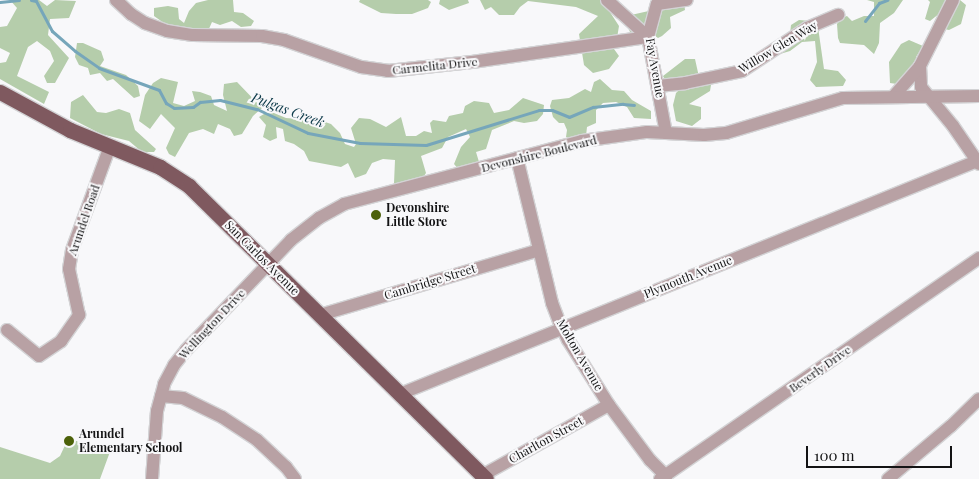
<!DOCTYPE html>
<style>
body{margin:0}
#map{position:relative;width:979px;height:479px;overflow:hidden;background:#f8f8fa;font-family:"Playfair Display",serif}
div>[style]{position:absolute}
[style*='--x']{left:calc(var(--x)*1px);top:calc(var(--y)*1px);width:calc(var(--w)*1px);rotate:calc(var(--a)*1deg)}
.green>*{inset:0;background:#b5cdab}
.stream>*{height:3px;margin:-1.5px;padding:0 1.5px;transform-origin:1.5px;border-radius:1.5px;background:#76a6ba}
.roads{filter:drop-shadow(1px 0 #d3d3d5) drop-shadow(-1px 0 #d3d3d5) drop-shadow(0 1px #d3d3d5) drop-shadow(0 -1px #d3d3d5)}
.minor>*{height:12px;margin:-6px;padding:0 6px;transform-origin:6px;border-radius:6px;background:#b8a1a4}
.major>*{height:15px;margin:-7.5px;padding:0 7.5px;transform-origin:7.5px;border-radius:7.5px;background:#7f595f}
.dots>*{width:14px;height:14px;translate:-50% -50%;box-sizing:border-box;border:2px solid #f8f8fa;border-radius:50%}
span{translate:-50% -50%;white-space:nowrap;text-align:center;line-height:1.15;-webkit-text-stroke:4px #f8f8fa;paint-order:stroke}
.street-label{font-size:12px;color:#131314}
.poi-label{font-size:12px;color:#131314;font-weight:700}
.left{translate:0 -50%;text-align:left}
.water-label{font-size:14px;color:#0d3a49;font-style:italic}
.scale{position:absolute;left:806px;top:446px;width:146px;height:22px;box-sizing:border-box;border:2px solid #131314;border-top:0;padding-left:6px;font-size:15px;line-height:18px;white-space:nowrap;color:#131314;-webkit-text-stroke:4px #f8f8fa;paint-order:stroke}
</style>
<div id="map">
<div class="green">
<div style="clip-path:polygon(10px 0,39px 0,47px 6px,55px 0,76px 1px,69px 18px,50px 19px,48px 35px,69px 58px,55px 83px,47px 83px,44px 76px,54px 61px,50px 51px,37px 41px,28px 47px,17px 76px,49px 92px,44px 104px,0 79px,0 63px,6px 62px,10px 53px,0 48px,0 27px,7px 26px,17px 8px)"></div>
<div style="clip-path:polygon(208px 0,233px 0,234px 12px,243px 13px,254px 21px,251px 26px,241px 27px,232px 21px,220px 25px,212px 22px,208px 31px,168px 26px,154px 16px,154px 8px,168px 6px,178px 8px,179px 19px,184px 23px,189px 11px,196px 3px)"></div>
<div style="clip-path:polygon(360px 0,428px 0,431px 2px,428px 8px,412px 14px,396px 14px,381px 13px,359px 2px)"></div>
<div style="clip-path:polygon(440px 0,468px 0,469px 3px,449px 10px,439px 4px)"></div>
<div style="clip-path:polygon(480px 0,614px 0,606px 6px,619px 26px,617px 38px,609px 42px,619px 56px,609px 69px,593px 73px,584px 65px,579px 34px,598px 16px,576px 7px,528px 1px,520px 7px,514px 15px,499px 15px,491px 7px,485px 10px)"></div>
<div style="clip-path:polygon(867px 0,903px 0,894px 13px,880px 23px,879px 43px,874px 54px,864px 45px,840px 43px,838px 38px,837px 24px,841px 18px,847px 16px,852px 21px,864px 16px,874px 16px,874px 2px)"></div>
<div style="clip-path:polygon(928px 0,960px 0,966px 5px,961px 24px,949px 30px,939px 28px,940px 13px,930px 21px,925px 19px,930px 2px)"></div>
<div style="clip-path:polygon(684px 3px,685px 10px,670px 17px,671px 28px,662px 36px,658px 38px,645px 29px,634px 33px,630px 32px,626px 23px,631px 15px)"></div>
<div style="clip-path:polygon(799px 20px,811px 21px,818px 27px,824px 69px,838px 71px,846px 80px,843px 86px,816px 87px,810px 80px,817px 62px,815px 41px,802px 42px,790px 51px,780px 54px,778px 44px,790px 34px,791px 25px)"></div>
<div style="clip-path:polygon(909px 40px,923px 46px,916px 57px,917px 64px,897px 84px,890px 83px,889px 62px,901px 44px)"></div>
<div style="clip-path:polygon(77px 43px,83px 43px,101px 51px,104px 60px,100px 66px,126px 75px,138px 86px,140px 96px,134px 98px,113px 79px,107px 81px,100px 73px,90px 75px,88px 68px,79px 65px,75px 57px)"></div>
<div style="clip-path:polygon(685px 59px,695px 59px,699px 77px,711px 85px,710px 91px,689px 104px,701px 107px,701px 119px,692px 126px,676px 121px,673px 105px,676px 93px,682px 87px,665px 80px,663px 76px)"></div>
<div style="clip-path:polygon(161px 78px,178px 82px,173px 103px,184px 106px,195px 101px,192px 91px,200px 92px,211px 96px,214px 105px,227px 111px,223px 95px,224px 84px,237px 82px,262px 108px,253px 116px,242px 134px,234px 136px,230px 129px,218px 124px,214px 134px,203px 129px,189px 133px,175px 157px,169px 154px,166px 148px,175px 128px,161px 114px,150px 129px,139px 121px,145px 95px,153px 83px)"></div>
<div style="clip-path:polygon(600px 79px,612px 90px,624px 91px,632px 100px,651px 111px,651px 119px,634px 118px,627px 107px,616px 102px,603px 103px,596px 110px,596px 123px,587px 127px,586px 136px,574px 140px,566px 137px,567px 130px,564px 123px,559px 123px,553px 117px,550px 106px,552px 100px,569px 98px,585px 89px,591px 92px,594px 82px)"></div>
<div style="clip-path:polygon(83px 95px,97px 112px,106px 113px,119px 109px,130px 113px,135px 130px,156px 149px,154px 152px,142px 152px,129px 141px,101px 134px,70px 118px,71px 102px)"></div>
<div style="clip-path:polygon(523px 98px,544px 105px,543px 114px,537px 121px,524px 123px,514px 121px,492px 130px,486px 149px,476px 152px,479px 162px,474px 168px,460px 171px,454px 164px,461px 147px,470px 137px,466px 129px,448px 137px,442px 148px,421px 156px,426px 173px,422px 179px,403px 191px,394px 183px,395px 160px,383px 159px,372px 163px,366px 174px,355px 178px,348px 163px,341px 167px,309px 161px,304px 151px,294px 144px,285px 141px,283px 129px,276px 127px,277px 138px,270px 141px,263px 137px,266px 125px,259px 117px,269px 111px,286px 118px,322px 121px,331px 124px,340px 133px,345px 144px,354px 147px,356px 144px,351px 128px,359px 118px,370px 119px,386px 127px,401px 117px,406px 136px,416px 136px,424px 131px,432px 133px,430px 123px,433px 120px,446px 122px,449px 116px,463px 113px,465px 106px,474px 101px,489px 103px,494px 113px,509px 110px)"></div>
<div style="clip-path:polygon(68px 439px,111px 449px,100px 479px,0 479px,0 447px,50px 463px,60px 456px)"></div>
</div>
<div class="stream">
<div style="--x:31;--y:0;--w:5;--a:11"></div>
<div style="--x:36;--y:1;--w:34;--a:62"></div>
<div style="--x:52;--y:31;--w:30;--a:41"></div>
<div style="--x:75;--y:51;--w:29;--a:35"></div>
<div style="--x:99;--y:68;--w:64;--a:20.1"></div>
<div style="--x:159;--y:90;--w:15;--a:62"></div>
<div style="--x:166;--y:103;--w:9;--a:32"></div>
<div style="--x:174;--y:108;--w:19;--a:-3"></div>
<div style="--x:193;--y:107;--w:9;--a:-36"></div>
<div style="--x:200;--y:102;--w:20;--a:-6"></div>
<div style="--x:220;--y:100;--w:38;--a:14"></div>
<div style="--x:257;--y:109;--w:56;--a:25.2"></div>
<div style="--x:308;--y:133;--w:53;--a:10.9"></div>
<div style="--x:360;--y:143;--w:66;--a:1.7"></div>
<div style="--x:426;--y:145;--w:118;--a:-17.2"></div>
<div style="--x:539;--y:110;--w:13;--a:0"></div>
<div style="--x:552;--y:110;--w:18;--a:22"></div>
<div style="--x:569;--y:117;--w:26;--a:-23"></div>
<div style="--x:593;--y:107;--w:30;--a:-6"></div>
<div style="--x:623;--y:104;--w:11;--a:5"></div>
<div style="--x:0;--y:2;--w:19;--a:-6"></div>
<div style="--x:865;--y:21;--w:23;--a:-52"></div>
<div style="--x:879;--y:3;--w:9;--a:-21"></div>
</div>
<div class="roads">
<div class="minor">
<div style="--x:116;--y:0;--w:21;--a:43"></div>
<div style="--x:131;--y:14;--w:17;--a:33"></div>
<div style="--x:145;--y:23;--w:23;--a:20"></div>
<div style="--x:167;--y:31;--w:26;--a:9"></div>
<div style="--x:193;--y:35;--w:69;--a:0.8"></div>
<div style="--x:262;--y:36;--w:22;--a:10"></div>
<div style="--x:284;--y:40;--w:82;--a:19.3"></div>
<div style="--x:361;--y:67;--w:27;--a:8"></div>
<div style="--x:388;--y:71;--w:84;--a:-6.1"></div>
<div style="--x:472;--y:62;--w:178;--a:-8.1"></div>
<div style="--x:607;--y:0;--w:55;--a:42.1"></div>
<div style="--x:953;--y:0;--w:74;--a:116.6"></div>
<div style="--x:920;--y:66;--w:21;--a:87"></div>
<div style="--x:921;--y:87;--w:50;--a:50.6"></div>
<div style="--x:953;--y:126;--w:46;--a:55.6"></div>
<div style="--x:658;--y:86;--w:27;--a:-6"></div>
<div style="--x:685;--y:83;--w:58;--a:-11.9"></div>
<div style="--x:742;--y:71;--w:78;--a:-33.5"></div>
<div style="--x:807;--y:28;--w:34;--a:-23"></div>
<div style="--x:893;--y:97;--w:41;--a:-48.9"></div>
<div style="--x:666;--y:133;--w:98;--a:-100.6"></div>
<div style="--x:648;--y:37;--w:34;--a:-75"></div>
<div style="--x:657;--y:4;--w:30;--a:-8"></div>
<div style="--x:517;--y:158;--w:149;--a:76.4"></div>
<div style="--x:552;--y:303;--w:19;--a:69"></div>
<div style="--x:559;--y:321;--w:21;--a:65"></div>
<div style="--x:568;--y:340;--w:77;--a:57.8"></div>
<div style="--x:609;--y:405;--w:69;--a:53.3"></div>
<div style="--x:650;--y:460;--w:23;--a:45"></div>
<div style="--x:320;--y:315;--w:228;--a:-16.5"></div>
<div style="--x:7;--y:330;--w:41;--a:39.1"></div>
<div style="--x:39;--y:356;--w:27;--a:-34"></div>
<div style="--x:61;--y:341;--w:32;--a:-55"></div>
<div style="--x:79;--y:315;--w:47;--a:-102.3"></div>
<div style="--x:69;--y:269;--w:19;--a:-81"></div>
<div style="--x:72;--y:250;--w:111;--a:-69.9"></div>
<div style="--x:400;--y:394;--w:622;--a:-21.99"></div>
<div style="--x:161;--y:396;--w:22;--a:5"></div>
<div style="--x:183;--y:398;--w:43;--a:26"></div>
<div style="--x:222;--y:417;--w:42;--a:33.3"></div>
<div style="--x:257;--y:440;--w:40;--a:43"></div>
<div style="--x:286;--y:467;--w:15;--a:53"></div>
<div style="--x:483;--y:475;--w:144;--a:-29.1"></div>
<div style="--x:152;--y:479;--w:68;--a:-85.8"></div>
<div style="--x:157;--y:411;--w:28;--a:-75"></div>
<div style="--x:164;--y:384;--w:21;--a:-62"></div>
<div style="--x:174;--y:365;--w:19;--a:-51"></div>
<div style="--x:186;--y:350;--w:152;--a:-46.3"></div>
<div style="--x:291;--y:240;--w:36;--a:-38"></div>
<div style="--x:319;--y:218;--w:29;--a:-29"></div>
<div style="--x:344;--y:204;--w:246;--a:-14.8"></div>
<div style="--x:582;--y:141;--w:66;--a:-7.9"></div>
<div style="--x:647;--y:132;--w:57;--a:3"></div>
<div style="--x:704;--y:135;--w:22;--a:-5"></div>
<div style="--x:726;--y:133;--w:122;--a:-16.7"></div>
<div style="--x:843;--y:98;--w:136;--a:-0.8"></div>
<div style="--x:660;--y:479;--w:388;--a:-34.7"></div>
<div style="--x:888;--y:479;--w:82;--a:-40.1"></div>
<div style="--x:951;--y:426;--w:39;--a:-44"></div>
</div>
<div class="major">
<div style="--x:0;--y:92;--w:80;--a:28.5"></div>
<div style="--x:70;--y:130;--w:97;--a:22.3"></div>
<div style="--x:160;--y:167;--w:35;--a:33"></div>
<div style="--x:189;--y:186;--w:417;--a:44.6"></div>
</div>
</div>
<div class="dots">
<div style="left:376px;top:215px;background:#4c6109"></div>
<div style="left:69px;top:441px;background:#4c6109"></div>
</div>
<div class="street-label">
<span style="left:778px;top:47px;rotate:-31deg">Willow Glen Way</span>
<span style="left:435px;top:66px;rotate:-6deg">Carmelita Drive</span>
<span style="left:655px;top:68px;rotate:80deg">Fay Avenue</span>
<span style="left:539px;top:154px;rotate:-14deg">Devonshire Boulevard</span>
<span style="left:84px;top:220px;rotate:-71deg">Arundel Road</span>
<span style="left:262px;top:258px;rotate:45deg">San Carlos Avenue</span>
<span style="left:688px;top:277px;rotate:-22deg">Plymouth Avenue</span>
<span style="left:430px;top:282px;rotate:-17deg">Cambridge Street</span>
<span style="left:212px;top:324px;rotate:-47deg">Wellington Drive</span>
<span style="left:580px;top:355px;rotate:60deg">Molton Avenue</span>
<span style="left:820px;top:369px;rotate:-35deg">Beverly Drive</span>
<span style="left:546px;top:440px;rotate:-29deg">Charlton Street</span>
</div>
<div class="poi-label">
<span class="left" style="left:386px;top:215px">Devonshire<br>Little Store</span>
<span class="left" style="left:79px;top:441px">Arundel<br>Elementary School</span>
</div>
<div class="water-label">
<span style="left:288px;top:110px;rotate:20deg">Pulgas Creek</span>
</div>
<div class="scale">100 m</div>
</div>
